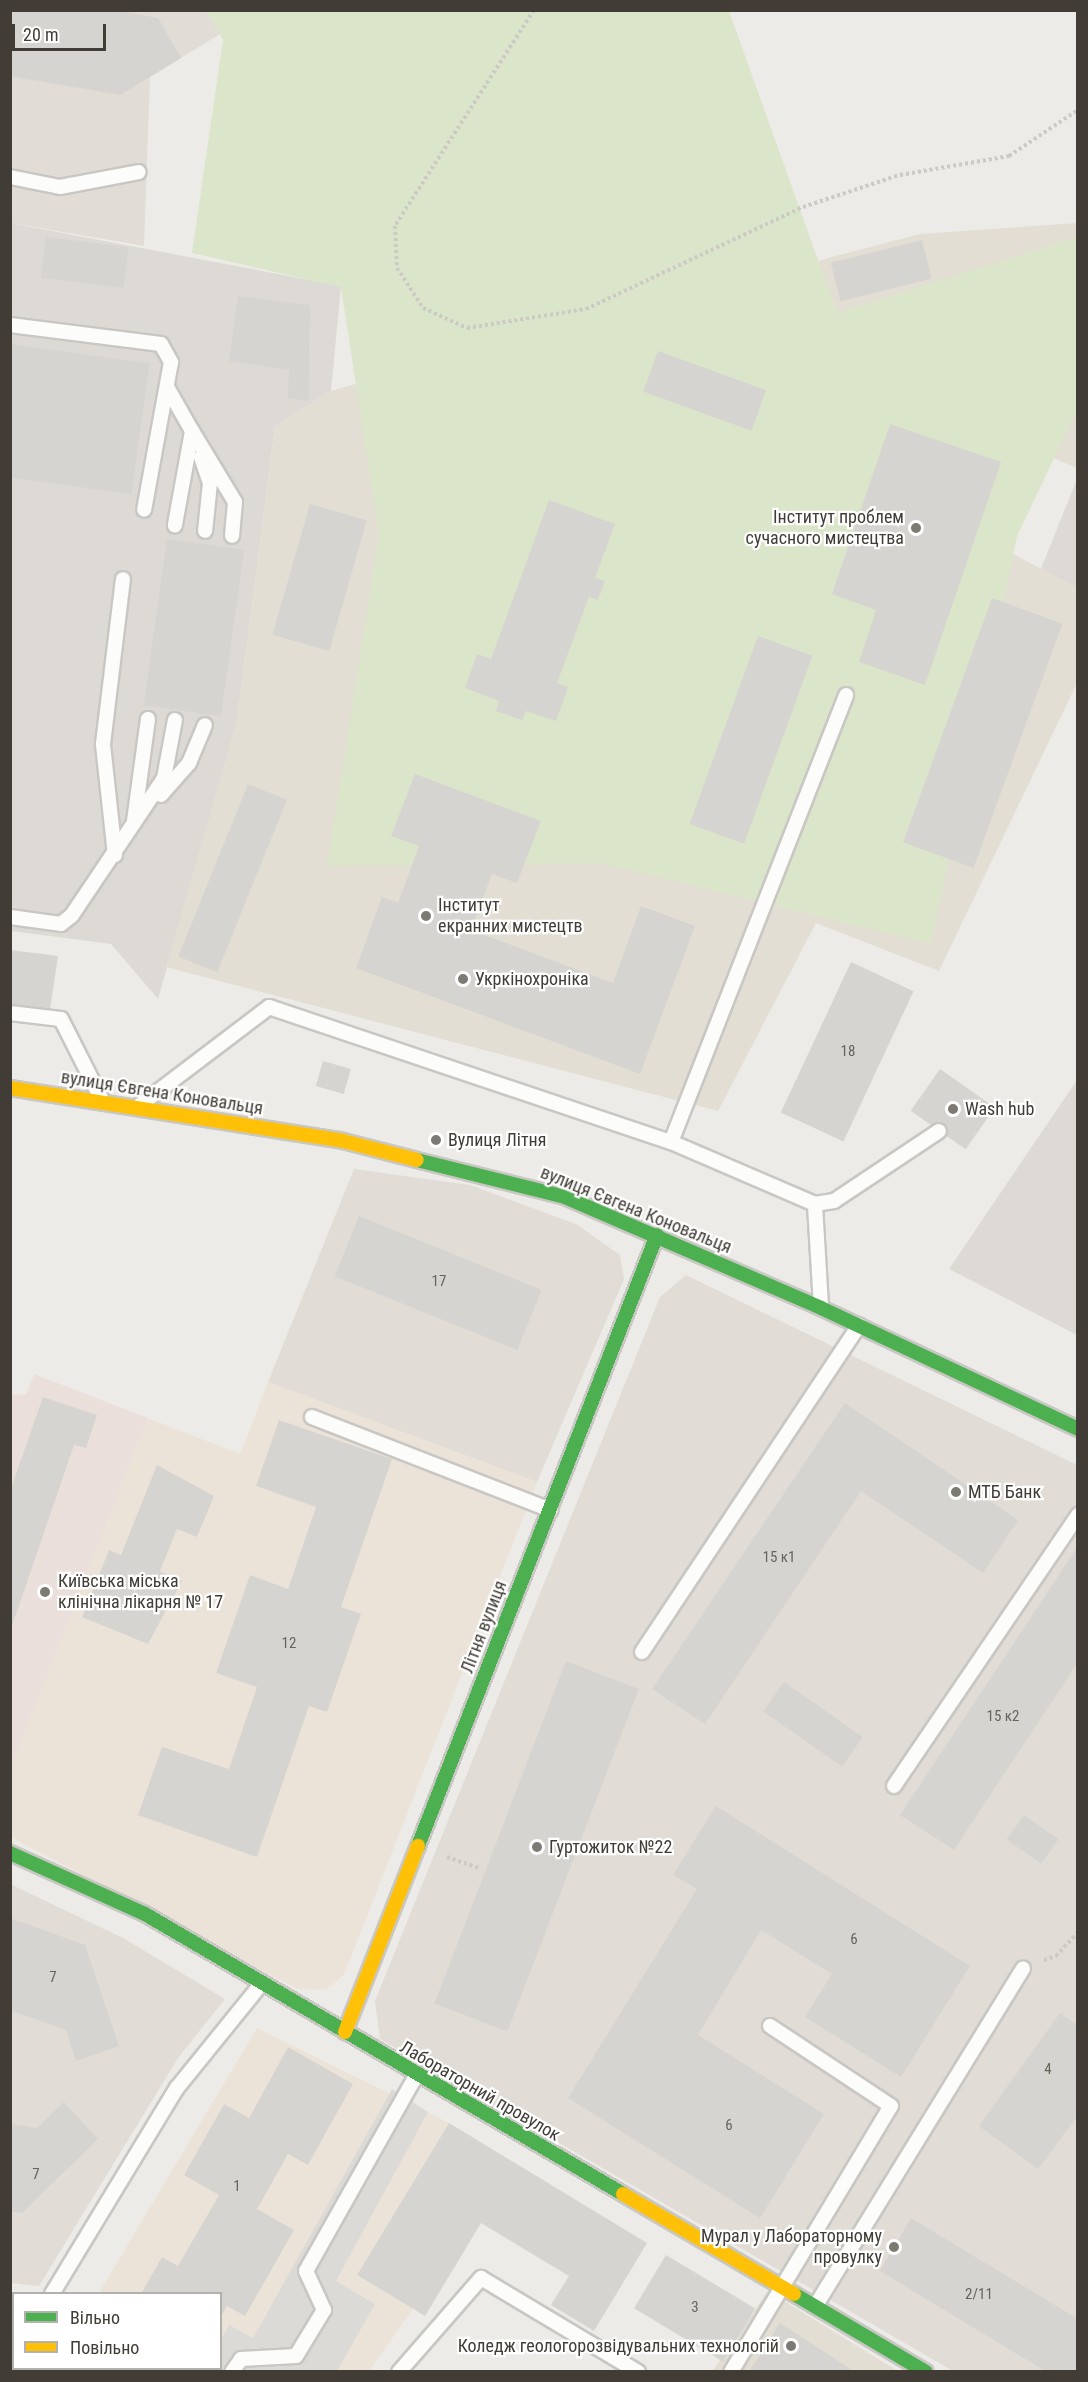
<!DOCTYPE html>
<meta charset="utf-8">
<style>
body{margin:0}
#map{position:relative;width:1088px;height:2382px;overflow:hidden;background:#edebe7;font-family:"Roboto Condensed",sans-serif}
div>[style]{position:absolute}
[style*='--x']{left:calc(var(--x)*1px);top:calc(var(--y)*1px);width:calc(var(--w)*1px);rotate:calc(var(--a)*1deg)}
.residential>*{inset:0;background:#e1dcd5}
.commercial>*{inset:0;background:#ece3d8}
.industrial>*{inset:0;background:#dddad5}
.education>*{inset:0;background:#e3ded3}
.medical>*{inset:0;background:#ebdfdc}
.green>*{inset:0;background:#dbe5c9}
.parking>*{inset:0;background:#dcdad7}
.building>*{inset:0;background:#d6d4d0;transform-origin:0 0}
.path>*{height:4px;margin-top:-2px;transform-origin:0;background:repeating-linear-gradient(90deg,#cbcac6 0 3px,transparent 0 6px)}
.roads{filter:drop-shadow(2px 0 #c9c7c3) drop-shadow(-2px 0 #c9c7c3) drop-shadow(0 2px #c9c7c3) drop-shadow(0 -2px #c9c7c3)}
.lane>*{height:14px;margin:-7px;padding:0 7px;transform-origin:7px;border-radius:7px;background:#fcfcfb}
.fast>*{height:14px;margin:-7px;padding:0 7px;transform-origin:7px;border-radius:7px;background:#4caf50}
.slow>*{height:14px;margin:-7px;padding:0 7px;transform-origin:7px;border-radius:7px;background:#ffc107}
.dots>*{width:16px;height:16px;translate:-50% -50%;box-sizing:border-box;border:3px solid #fff;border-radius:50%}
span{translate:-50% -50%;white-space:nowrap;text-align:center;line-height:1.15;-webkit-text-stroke:4.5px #fff;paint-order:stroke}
.number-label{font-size:15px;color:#67635c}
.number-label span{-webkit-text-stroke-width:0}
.poi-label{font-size:18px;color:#413c35}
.right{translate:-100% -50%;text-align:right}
.left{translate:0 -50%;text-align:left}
.street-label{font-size:18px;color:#413c35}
.frame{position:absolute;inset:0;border:12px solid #413c35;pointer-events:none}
.legend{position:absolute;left:12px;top:2292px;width:210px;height:78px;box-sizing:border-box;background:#fff;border:2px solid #b3b1ae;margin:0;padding:8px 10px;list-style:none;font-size:18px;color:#413c35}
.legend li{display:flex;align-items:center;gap:12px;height:30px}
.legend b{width:30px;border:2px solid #b3b1ae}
.scale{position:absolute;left:12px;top:24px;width:94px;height:27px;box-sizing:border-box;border:3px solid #413c35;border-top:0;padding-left:8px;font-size:18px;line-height:21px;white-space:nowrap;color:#413c35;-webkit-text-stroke:4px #fff;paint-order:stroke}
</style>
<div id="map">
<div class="residential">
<div style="clip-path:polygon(10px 11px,206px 11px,220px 34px,150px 77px,144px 246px,11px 223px)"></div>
<div style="clip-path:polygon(354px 1169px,470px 1185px,576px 1224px,620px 1255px,624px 1279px,537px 1482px,268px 1382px)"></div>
<div style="clip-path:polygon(686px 1275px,1077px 1465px,1077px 2371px,953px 2371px,380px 2039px,375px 2001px,660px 1297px)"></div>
<div style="clip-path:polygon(10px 1884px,123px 1938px,225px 1999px,178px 2058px,39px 2286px,11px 2283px)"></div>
</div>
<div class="commercial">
<div style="clip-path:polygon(268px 1382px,537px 1482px,344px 1975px,326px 1990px,297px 1989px,11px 1837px,10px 1767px,148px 1418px,240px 1454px)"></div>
<div style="clip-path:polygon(257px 2028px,449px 2123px,357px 2275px,413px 2309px,369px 2371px,53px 2372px,220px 2368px,220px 2294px,99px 2293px)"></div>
</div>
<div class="industrial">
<div style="clip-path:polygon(10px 223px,341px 286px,331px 391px,275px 426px,237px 722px,158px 999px,111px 944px,11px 931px)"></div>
<div style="clip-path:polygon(1077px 479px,1077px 588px,1041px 569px)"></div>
<div style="clip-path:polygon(1077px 1080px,1077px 1335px,949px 1269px)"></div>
</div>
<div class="education">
<div style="clip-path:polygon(1077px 223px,1077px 468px,844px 371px,1004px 549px,1077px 588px,1077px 683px,939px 971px,816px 923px,718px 1111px,166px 967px,237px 722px,275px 426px,331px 391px,408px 369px,620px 349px,824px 259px,920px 234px)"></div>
<div style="clip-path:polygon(768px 2291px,899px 2372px,712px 2372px)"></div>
</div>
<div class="medical">
<div style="clip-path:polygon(34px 1374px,148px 1418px,11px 1767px,11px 1394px,26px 1395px)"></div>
</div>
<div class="green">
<div style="clip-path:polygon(206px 10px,729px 11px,837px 313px,1077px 237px,1077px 410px,1017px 536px,931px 944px,605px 864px,327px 866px,379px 535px,341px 287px,192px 253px,223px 40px)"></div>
</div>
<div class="parking">
<div style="clip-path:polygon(392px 2089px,428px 2112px,336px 2281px,375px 2304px,337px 2371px,203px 2372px,220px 2368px,221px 2340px,229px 2325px,253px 2338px)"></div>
</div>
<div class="building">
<div style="clip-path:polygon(10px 10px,113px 10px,158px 18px,181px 58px,120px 95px,10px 76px)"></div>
<div style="left:46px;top:237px;width:83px;height:41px;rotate:7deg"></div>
<div style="left:922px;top:240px;width:40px;height:94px;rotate:76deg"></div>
<div style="clip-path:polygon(238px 296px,310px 305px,309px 401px,288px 398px,289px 370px,229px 361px)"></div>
<div style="left:10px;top:344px;width:141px;height:132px;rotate:8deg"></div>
<div style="left:658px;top:351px;width:115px;height:43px;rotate:20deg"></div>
<div style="clip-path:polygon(890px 424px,1001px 462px,925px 685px,859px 662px,876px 610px,832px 594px)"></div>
<div style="clip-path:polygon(549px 500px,615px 524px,595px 578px,605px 581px,598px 600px,589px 597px,557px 683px,568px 687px,556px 721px,526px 711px,522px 720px,496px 711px,499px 701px,465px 688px,477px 654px,491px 659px)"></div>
<div style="left:310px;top:504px;width:59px;height:136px;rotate:16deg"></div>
<div style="left:167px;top:539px;width:78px;height:168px;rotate:8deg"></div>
<div style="left:992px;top:598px;width:75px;height:260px;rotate:20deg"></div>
<div style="left:758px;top:636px;width:58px;height:200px;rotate:20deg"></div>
<div style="clip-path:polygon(415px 774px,541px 821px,517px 883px,492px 874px,471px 930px,613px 983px,641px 906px,695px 926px,640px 1074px,356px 968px,382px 897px,398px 903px,419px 846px,391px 836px)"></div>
<div style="left:248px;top:784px;width:42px;height:186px;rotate:22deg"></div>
<div style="clip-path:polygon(10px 950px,58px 956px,50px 1009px,10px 1004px)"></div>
<div style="left:851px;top:962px;width:69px;height:166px;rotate:25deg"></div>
<div style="left:323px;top:1061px;width:29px;height:26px;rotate:16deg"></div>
<div style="left:940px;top:1069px;width:67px;height:51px;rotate:35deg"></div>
<div style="left:359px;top:1216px;width:197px;height:65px;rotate:22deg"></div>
<div style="clip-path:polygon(43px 1397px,97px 1415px,86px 1448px,74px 1445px,11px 1629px,10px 1491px)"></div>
<div style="clip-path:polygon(845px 1403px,1018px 1520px,983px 1573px,861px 1491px,705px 1724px,652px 1689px)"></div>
<div style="clip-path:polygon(279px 1420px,392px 1459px,341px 1607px,361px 1614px,327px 1712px,309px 1706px,257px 1857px,138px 1815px,162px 1747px,229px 1769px,257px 1687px,216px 1673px,250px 1575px,288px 1589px,316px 1507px,256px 1486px)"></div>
<div style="clip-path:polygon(157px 1465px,214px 1496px,197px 1537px,177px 1529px,160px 1571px,182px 1581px,148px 1644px,82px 1617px,109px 1550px,121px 1555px)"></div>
<div style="clip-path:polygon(1078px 1546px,1078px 1662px,954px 1850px,900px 1815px)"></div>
<div style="left:566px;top:1661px;width:78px;height:367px;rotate:21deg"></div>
<div style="left:784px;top:1682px;width:96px;height:36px;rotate:35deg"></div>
<div style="clip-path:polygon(716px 1806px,970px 1966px,901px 2077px,805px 2017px,832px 1974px,761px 1930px,698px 2035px,824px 2114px,760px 2218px,568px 2098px,697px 1889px,673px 1875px)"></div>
<div style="left:1024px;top:1815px;width:42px;height:30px;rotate:35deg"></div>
<div style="clip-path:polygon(10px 1918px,85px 1945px,119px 2046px,76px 2061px,66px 2030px,10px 2010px)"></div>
<div style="clip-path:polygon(1060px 2013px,1078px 2026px,1078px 2115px,1038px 2169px,979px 2126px)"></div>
<div style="clip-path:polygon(288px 2047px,353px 2084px,308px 2165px,288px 2154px,257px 2209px,294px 2230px,245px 2316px,227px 2306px,220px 2318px,220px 2294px,141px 2294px,162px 2257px,178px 2266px,219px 2195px,184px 2175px,224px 2104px,249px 2118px)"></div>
<div style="clip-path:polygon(64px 2102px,98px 2139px,22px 2213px,10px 2211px,10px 2124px,37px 2128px)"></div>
<div style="clip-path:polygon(449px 2123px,647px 2243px,594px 2331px,551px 2305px,569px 2276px,481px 2223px,425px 2316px,357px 2275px)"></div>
<div style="clip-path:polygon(911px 2218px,1078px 2319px,1078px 2372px,1047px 2372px,880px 2271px)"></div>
<div style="left:666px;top:2255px;width:104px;height:62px;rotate:31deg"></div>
<div style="clip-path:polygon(780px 2323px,852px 2370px,851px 2372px,749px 2372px)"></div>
</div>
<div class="path">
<div style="--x:534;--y:10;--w:257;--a:122.8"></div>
<div style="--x:395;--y:226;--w:42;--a:87.3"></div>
<div style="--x:397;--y:268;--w:48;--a:57"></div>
<div style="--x:423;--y:308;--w:48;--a:24.4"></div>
<div style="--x:467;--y:328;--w:121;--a:-9.1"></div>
<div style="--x:586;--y:309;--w:240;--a:-25.2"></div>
<div style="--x:803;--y:207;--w:102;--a:-18.3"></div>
<div style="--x:900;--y:175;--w:111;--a:-9.9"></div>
<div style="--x:1009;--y:156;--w:83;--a:-33.7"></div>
<div style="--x:447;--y:1857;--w:36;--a:19"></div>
<div style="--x:1044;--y:1960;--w:13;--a:-18"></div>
<div style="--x:1056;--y:1956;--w:33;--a:-47"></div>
</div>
<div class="roads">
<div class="lane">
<div style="--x:10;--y:177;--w:51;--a:11.3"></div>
<div style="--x:60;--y:187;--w:80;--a:-10.8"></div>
<div style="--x:10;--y:325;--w:152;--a:7.2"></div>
<div style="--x:161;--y:344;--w:21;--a:61"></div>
<div style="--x:171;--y:362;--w:150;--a:100.3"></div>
<div style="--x:167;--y:387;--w:51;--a:60.4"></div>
<div style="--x:192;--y:431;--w:96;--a:100.3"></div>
<div style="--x:192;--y:431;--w:83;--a:58.8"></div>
<div style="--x:235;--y:502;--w:34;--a:95"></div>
<div style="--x:201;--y:457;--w:28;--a:71"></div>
<div style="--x:210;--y:483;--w:48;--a:95.9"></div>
<div style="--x:161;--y:795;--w:43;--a:-48.8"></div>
<div style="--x:189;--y:763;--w:41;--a:-67.2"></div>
<div style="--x:134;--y:821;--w:103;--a:-82.2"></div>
<div style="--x:115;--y:855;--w:112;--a:-96.2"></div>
<div style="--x:103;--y:744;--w:166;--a:-83.1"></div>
<div style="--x:10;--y:917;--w:51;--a:7.8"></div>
<div style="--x:61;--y:924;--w:14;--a:-39"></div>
<div style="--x:72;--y:915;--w:165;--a:-56.1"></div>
<div style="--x:164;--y:778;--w:59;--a:-79.3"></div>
<div style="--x:10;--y:1013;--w:51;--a:6.7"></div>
<div style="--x:61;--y:1019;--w:91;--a:63.2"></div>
<div style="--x:140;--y:1105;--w:162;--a:-37.2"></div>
<div style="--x:269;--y:1007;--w:424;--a:18.6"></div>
<div style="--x:815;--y:1204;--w:19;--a:-9"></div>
<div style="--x:834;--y:1201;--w:126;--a:-33.7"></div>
<div style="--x:821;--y:1306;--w:102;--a:-93.4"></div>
<div style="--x:815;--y:1204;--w:157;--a:-156.7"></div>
<div style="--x:671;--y:1142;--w:480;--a:-68.6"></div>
<div style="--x:312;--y:1417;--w:256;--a:21.3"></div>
<div style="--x:642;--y:1652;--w:392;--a:-56.4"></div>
<div style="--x:894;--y:1786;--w:328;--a:-55.8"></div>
<div style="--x:52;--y:2294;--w:241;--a:-58.8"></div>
<div style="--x:177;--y:2088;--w:135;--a:-51"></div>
<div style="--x:816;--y:2305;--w:395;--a:-58.4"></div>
<div style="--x:10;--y:2363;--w:6;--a:-51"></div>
<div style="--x:232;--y:2372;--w:16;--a:-55"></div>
<div style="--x:241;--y:2359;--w:55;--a:-3.1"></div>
<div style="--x:296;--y:2356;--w:54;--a:-58.7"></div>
<div style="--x:324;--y:2310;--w:43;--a:-114.8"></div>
<div style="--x:306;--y:2271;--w:224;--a:-60.6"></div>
<div style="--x:399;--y:2372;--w:125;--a:-48.9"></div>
<div style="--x:481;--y:2278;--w:183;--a:30.9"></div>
<div style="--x:731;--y:2372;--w:310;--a:-59"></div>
<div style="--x:891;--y:2106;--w:145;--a:-146.5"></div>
</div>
<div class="fast">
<div style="--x:417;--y:1160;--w:153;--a:14"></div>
<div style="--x:565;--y:1197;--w:279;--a:23.4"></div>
<div style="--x:821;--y:1308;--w:284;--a:25.2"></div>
<div style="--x:418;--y:1846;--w:656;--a:-68.64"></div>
<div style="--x:10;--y:1853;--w:148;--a:24.3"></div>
<div style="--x:145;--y:1914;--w:554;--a:30.36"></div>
<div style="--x:794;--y:2294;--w:153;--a:30.6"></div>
</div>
<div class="slow">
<div style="--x:10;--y:1088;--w:337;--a:9"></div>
<div style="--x:343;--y:1141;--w:76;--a:14.4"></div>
<div style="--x:345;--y:2032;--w:200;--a:-68.6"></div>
<div style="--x:623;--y:2194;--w:198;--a:30.3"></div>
</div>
</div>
<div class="dots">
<div style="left:916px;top:528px;background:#7d7973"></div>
<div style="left:426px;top:916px;background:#7d7973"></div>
<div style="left:463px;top:979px;background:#7d7973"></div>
<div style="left:953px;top:1109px;background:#7d7973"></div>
<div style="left:436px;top:1140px;background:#7d7973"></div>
<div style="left:956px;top:1492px;background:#7d7973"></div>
<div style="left:45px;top:1592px;background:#7d7973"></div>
<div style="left:537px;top:1847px;background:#7d7973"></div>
<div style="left:894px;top:2247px;background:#7d7973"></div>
<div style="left:791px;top:2346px;background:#7d7973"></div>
</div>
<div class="number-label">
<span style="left:848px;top:1052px">18</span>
<span style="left:439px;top:1282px">17</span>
<span style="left:779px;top:1558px">15 к1</span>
<span style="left:289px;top:1644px">12</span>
<span style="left:1003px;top:1717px">15 к2</span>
<span style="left:854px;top:1940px">6</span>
<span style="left:53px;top:1978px">7</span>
<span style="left:1048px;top:2070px">4</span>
<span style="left:729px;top:2126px">6</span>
<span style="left:36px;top:2175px">7</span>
<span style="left:237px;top:2187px">1</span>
<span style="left:979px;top:2295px">2/11</span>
<span style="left:695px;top:2308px">3</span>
</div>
<div class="poi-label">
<span class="right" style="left:904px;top:528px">Інститут проблем<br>сучасного мистецтва</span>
<span class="left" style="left:438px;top:916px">Інститут<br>екранних мистецтв</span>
<span class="left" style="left:475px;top:979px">Укркінохроніка</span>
<span class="left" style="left:965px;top:1109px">Wash hub</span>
<span class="left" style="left:448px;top:1140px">Вулиця Літня</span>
<span class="left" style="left:968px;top:1492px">МТБ Банк</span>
<span class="left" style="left:58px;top:1592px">Київська міська<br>клінічна лікарня № 17</span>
<span class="left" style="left:549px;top:1847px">Гуртожиток №22</span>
<span class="right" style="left:882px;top:2247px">Мурал у Лабораторному<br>провулку</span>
<span class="right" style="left:779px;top:2346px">Коледж геологорозвідувальних технологій</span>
</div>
<div class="street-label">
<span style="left:162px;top:1093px;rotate:9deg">вулиця Євгена Коновальця</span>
<span style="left:636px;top:1210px;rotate:22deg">вулиця Євгена Коновальця</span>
<span style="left:484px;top:1627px;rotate:-69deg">Літня вулиця</span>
<span style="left:480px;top:2091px;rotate:30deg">Лабораторний провулок</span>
</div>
<div class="frame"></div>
<ul class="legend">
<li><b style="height:8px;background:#4caf50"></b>Вільно</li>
<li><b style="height:8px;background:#ffc107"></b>Повільно</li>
</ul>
<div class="scale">20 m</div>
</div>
